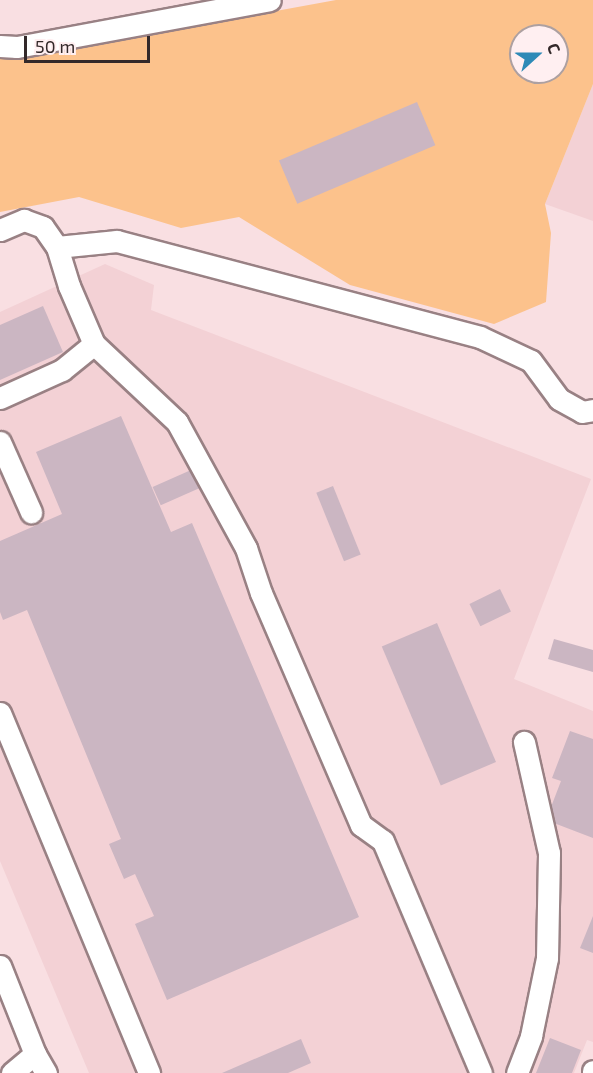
<!DOCTYPE html>
<meta charset="utf-8">
<style>
body{margin:0}
#map{position:relative;width:593px;height:1073px;overflow:hidden;background:#f9dfe2;font-family:"Exo 2",sans-serif}
div>[style]{position:absolute}
[style*='--x']{left:calc(var(--x)*1px);top:calc(var(--y)*1px);width:calc(var(--w)*1px);rotate:calc(var(--a)*1deg)}
.built>*{inset:0;background:#f3d1d5}
.green>*{inset:0;background:#fcc28c}
.building>*{inset:0;background:#cbb6c2;transform-origin:0 0}
.roads{filter:drop-shadow(2px 0 #998184) drop-shadow(-2px 0 #998184) drop-shadow(0 2px #998184) drop-shadow(0 -2px #998184)}
.minor>*{height:21px;margin:-10.5px;padding:0 10.5px;transform-origin:10.5px;border-radius:10.5px;background:#fff}
span{translate:-50% -50%;white-space:nowrap;text-align:center;line-height:1.15;-webkit-text-stroke:5px #ffeff1;paint-order:stroke}
.north{position:absolute;left:509px;top:24px;width:60px;height:60px;box-sizing:border-box;background:#ffeff1;border:2px solid #ada0a1;border-radius:50%;rotate:69deg;font-size:16px;font-weight:700;line-height:24px;text-align:center;color:#33292a}
.north::after{content:'';display:block;margin:auto;width:21px;height:27px;background:#2e8ab7;clip-path:polygon(50% 0,100% 100%,50% 72%,0 100%)}
.scale{position:absolute;left:24px;top:36px;width:126px;height:27px;box-sizing:border-box;border:3px solid #33292a;border-top:0;padding-left:8px;font-size:18px;line-height:21px;white-space:nowrap;color:#33292a;-webkit-text-stroke:4px #ffeff1;paint-order:stroke}
</style>
<div id="map">
<div class="built">
<div style="clip-path:polygon(593px 84px,593px 221px,545px 204px)"></div>
<div style="clip-path:polygon(105px 264px,154px 285px,151px 310px,591px 479px,514px 679px,593px 711px,593px 1042px,587px 1040px,574px 1073px,89px 1073px,0 861px,0 312px)"></div>
</div>
<div class="green">
<div style="clip-path:polygon(evenodd,336px 0,593px 0,593px 84px,545px 204px,551px 233px,546px 302px,494px 324px,350px 285px,239px 217px,181px 228px,79px 197px,0 212px,0 59px,17px 58px,336px 0,521px 36px,557px 36px,557px 72px,521px 72px,521px 36px)"></div>
</div>
<div class="building">
<div style="left:417px;top:102px;width:47px;height:150px;rotate:67deg"></div>
<div style="clip-path:polygon(43px 306px,63px 352px,0 380px,0 325px)"></div>
<div style="clip-path:polygon(121px 416px,171px 532px,192px 523px,359px 917px,167px 1000px,135px 924px,154px 916px,135px 874px,124px 879px,109px 844px,121px 839px,27px 610px,3px 620px,0 612px,0 541px,62px 514px,36px 452px)"></div>
<div style="left:191px;top:470px;width:20px;height:42px;rotate:66deg"></div>
<div style="left:333px;top:486px;width:74px;height:18px;rotate:68deg"></div>
<div style="left:500px;top:589px;width:25px;height:34px;rotate:64deg"></div>
<div style="left:437px;top:623px;width:151px;height:60px;rotate:67deg"></div>
<div style="clip-path:polygon(554px 639px,593px 650px,593px 672px,548px 659px)"></div>
<div style="clip-path:polygon(570px 731px,593px 739px,593px 838px,546px 820px,561px 781px,552px 778px)"></div>
<div style="clip-path:polygon(593px 916px,593px 953px,580px 948px)"></div>
<div style="clip-path:polygon(550px 1038px,581px 1050px,572px 1073px,536px 1073px)"></div>
<div style="clip-path:polygon(301px 1039px,311px 1063px,288px 1073px,222px 1073px)"></div>
</div>
<div class="roads">
<div class="minor">
<div style="--x:0;--y:46;--w:17;--a:3"></div>
<div style="--x:17;--y:47;--w:257;--a:-10.5"></div>
<div style="--x:0;--y:230;--w:26;--a:-23"></div>
<div style="--x:24;--y:220;--w:20;--a:20"></div>
<div style="--x:43;--y:227;--w:24;--a:55"></div>
<div style="--x:57;--y:247;--w:41;--a:72.9"></div>
<div style="--x:69;--y:286;--w:63;--a:66.7"></div>
<div style="--x:94;--y:344;--w:114;--a:43.2"></div>
<div style="--x:177;--y:422;--w:144;--a:61.3"></div>
<div style="--x:246;--y:548;--w:47;--a:71.6"></div>
<div style="--x:261;--y:593;--w:253;--a:66.7"></div>
<div style="--x:361;--y:825;--w:27;--a:36"></div>
<div style="--x:383;--y:841;--w:252;--a:67.1"></div>
<div style="--x:57;--y:247;--w:60;--a:-5.7"></div>
<div style="--x:117;--y:241;--w:375;--a:14.8"></div>
<div style="--x:480;--y:337;--w:56;--a:25.2"></div>
<div style="--x:531;--y:361;--w:47;--a:53.6"></div>
<div style="--x:559;--y:399;--w:26;--a:29"></div>
<div style="--x:582;--y:412;--w:11;--a:-10"></div>
<div style="--x:0;--y:398;--w:68;--a:-24.3"></div>
<div style="--x:62;--y:370;--w:41;--a:-39.1"></div>
<div style="--x:0;--y:442;--w:77;--a:66.1"></div>
<div style="--x:0;--y:713;--w:390;--a:67.5"></div>
<div style="--x:0;--y:966;--w:95;--a:68.3"></div>
<div style="--x:12;--y:1073;--w:30;--a:-40"></div>
<div style="--x:35;--y:1054;--w:22;--a:60"></div>
<div style="--x:517;--y:1073;--w:40;--a:-69"></div>
<div style="--x:531;--y:1036;--w:80;--a:-78.4"></div>
<div style="--x:547;--y:958;--w:105;--a:-88.9"></div>
<div style="--x:549;--y:853;--w:114;--a:-102.7"></div>
<div style="--x:593;--y:1073;--w:2;--a:-90"></div>
</div>
</div>
<div class="north">С</div>
<div class="scale">50 m</div>
</div>
